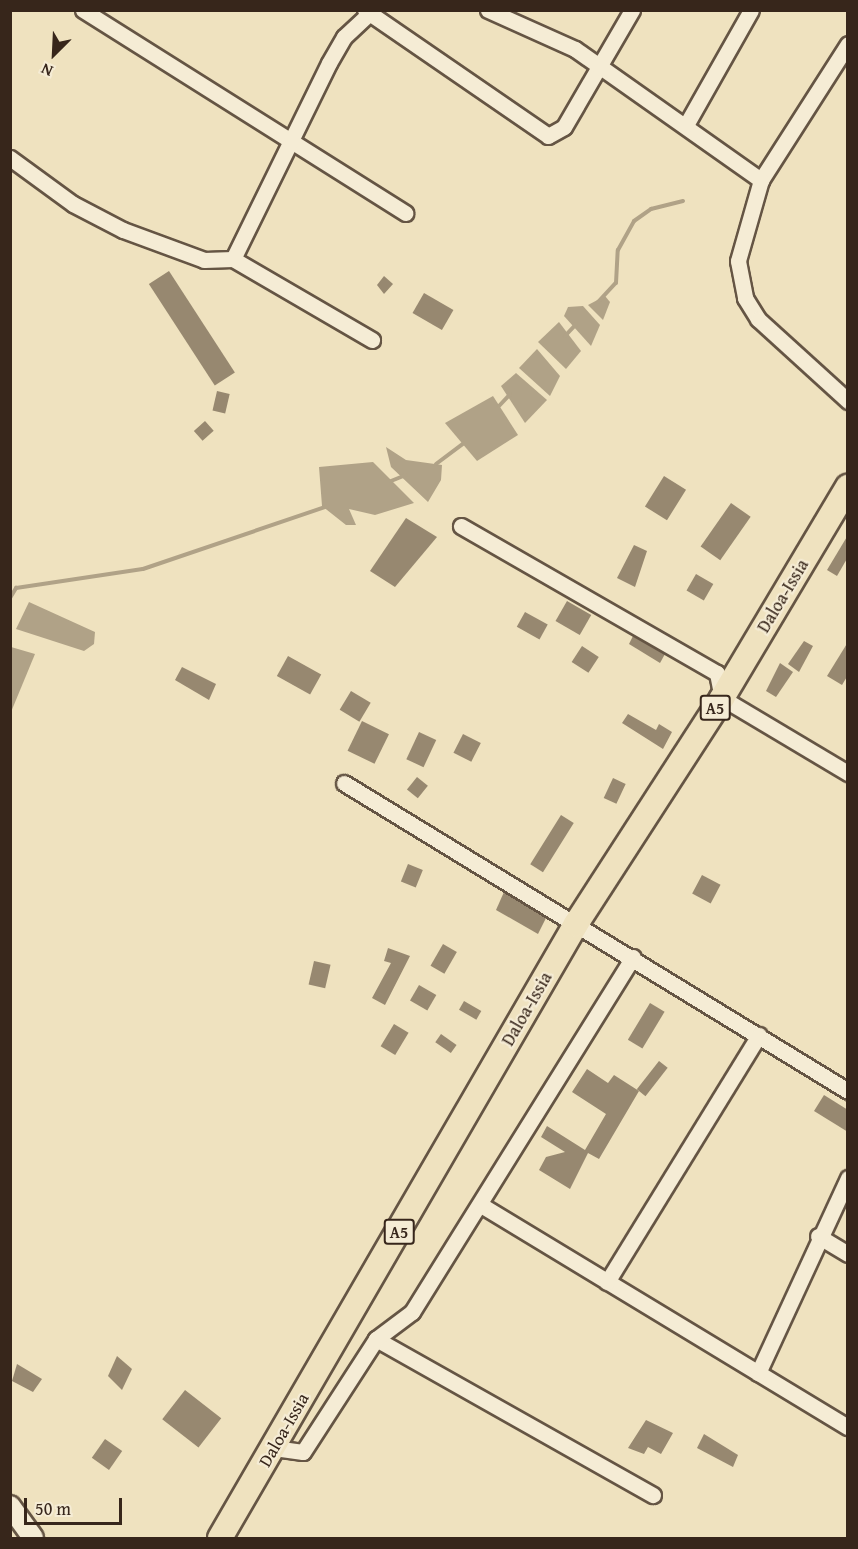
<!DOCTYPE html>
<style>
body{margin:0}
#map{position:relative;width:858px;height:1549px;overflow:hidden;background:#efe2bf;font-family:"Gentium Book Plus",serif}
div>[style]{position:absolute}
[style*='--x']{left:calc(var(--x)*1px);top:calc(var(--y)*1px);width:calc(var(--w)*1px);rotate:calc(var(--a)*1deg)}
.water>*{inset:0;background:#b0a287}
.stream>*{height:4px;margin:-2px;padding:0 2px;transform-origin:2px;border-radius:2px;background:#b0a287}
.building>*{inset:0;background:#978870;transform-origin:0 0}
.roads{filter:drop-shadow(2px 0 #655544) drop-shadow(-2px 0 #655544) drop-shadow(0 2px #655544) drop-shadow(0 -2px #655544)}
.minor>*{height:15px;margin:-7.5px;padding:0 7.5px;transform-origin:7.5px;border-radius:7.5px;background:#f5ecd5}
.tertiary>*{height:20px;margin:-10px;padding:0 10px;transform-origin:10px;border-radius:10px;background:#f5ecd5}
.primary>*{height:24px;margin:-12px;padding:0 12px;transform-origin:12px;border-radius:12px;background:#efe2bf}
span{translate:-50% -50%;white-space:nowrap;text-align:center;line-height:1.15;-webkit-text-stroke:4.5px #f5ecd5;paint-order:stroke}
.shield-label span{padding:2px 4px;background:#f5ecd5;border:2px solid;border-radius:4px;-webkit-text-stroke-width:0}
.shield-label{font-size:16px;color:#37261b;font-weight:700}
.street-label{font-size:18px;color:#37261b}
.frame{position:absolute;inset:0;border:12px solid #37261b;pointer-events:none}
.north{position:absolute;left:24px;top:24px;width:60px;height:60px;-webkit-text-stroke:4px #f5ecd5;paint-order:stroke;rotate:204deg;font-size:16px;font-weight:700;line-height:24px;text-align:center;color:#37261b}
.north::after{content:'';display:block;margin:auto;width:21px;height:27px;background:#37261b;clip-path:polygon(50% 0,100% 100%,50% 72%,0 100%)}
.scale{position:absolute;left:24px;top:1498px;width:98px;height:27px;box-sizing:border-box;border:3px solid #37261b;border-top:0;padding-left:8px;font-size:18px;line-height:21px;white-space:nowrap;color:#37261b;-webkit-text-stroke:4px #f5ecd5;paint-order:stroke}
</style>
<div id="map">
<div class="water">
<div style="clip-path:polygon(605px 296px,610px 302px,603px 320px,588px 305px)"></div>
<div style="clip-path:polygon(583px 306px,600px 325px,591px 346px,564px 316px,568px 307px)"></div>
<div style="clip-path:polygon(559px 322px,581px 351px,566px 369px,538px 342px)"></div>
<div style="clip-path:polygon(537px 349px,560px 376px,550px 396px,519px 368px)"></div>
<div style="clip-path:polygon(516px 373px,547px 400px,525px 423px,501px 386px)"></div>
<div style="clip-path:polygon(493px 396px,518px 435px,477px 461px,445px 423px)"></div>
<div style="clip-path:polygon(386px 447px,406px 460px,442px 465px,441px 480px,428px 502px,391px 467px)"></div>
<div style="clip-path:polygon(373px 462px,414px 503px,375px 515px,349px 509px,356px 525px,346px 525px,322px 506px,319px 467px)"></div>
<div style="clip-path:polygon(29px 602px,95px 632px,94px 644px,84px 651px,16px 629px)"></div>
<div style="clip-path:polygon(11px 647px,35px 654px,11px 712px,10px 647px)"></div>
</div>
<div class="stream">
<div style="--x:598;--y:302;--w:26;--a:-47"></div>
<div style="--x:616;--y:283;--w:33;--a:-87"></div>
<div style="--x:618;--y:250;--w:33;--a:-61"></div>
<div style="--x:634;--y:221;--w:21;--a:-35"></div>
<div style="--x:651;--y:209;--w:33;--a:-14"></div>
<div style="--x:565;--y:336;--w:16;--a:-47"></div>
<div style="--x:499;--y:406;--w:16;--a:-47"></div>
<div style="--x:436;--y:464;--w:34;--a:-37"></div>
<div style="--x:391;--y:481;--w:16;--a:-22"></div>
<div style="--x:10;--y:598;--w:12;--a:-59"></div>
<div style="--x:16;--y:588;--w:128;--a:-8.5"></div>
<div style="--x:143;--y:569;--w:195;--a:-18.8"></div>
</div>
<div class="building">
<div style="left:169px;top:271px;width:121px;height:24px;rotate:57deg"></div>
<div style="clip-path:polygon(384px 276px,393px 284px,384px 294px,377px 285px)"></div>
<div style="left:424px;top:293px;width:34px;height:23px;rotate:30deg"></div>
<div style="left:217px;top:391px;width:13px;height:20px;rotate:13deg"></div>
<div style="left:205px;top:421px;width:13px;height:15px;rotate:48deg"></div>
<div style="left:664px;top:476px;width:26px;height:36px;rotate:32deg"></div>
<div style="left:731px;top:503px;width:24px;height:53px;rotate:35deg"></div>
<div style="clip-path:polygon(406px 518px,437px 537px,395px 587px,370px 571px)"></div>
<div style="clip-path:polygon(848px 535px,848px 557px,837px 576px,827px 570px)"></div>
<div style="clip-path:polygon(634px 545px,647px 551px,635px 587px,617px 578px)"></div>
<div style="left:696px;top:574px;width:20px;height:19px;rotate:30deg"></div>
<div style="left:567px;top:601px;width:28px;height:23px;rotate:30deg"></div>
<div style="left:525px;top:612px;width:26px;height:17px;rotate:29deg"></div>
<div style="clip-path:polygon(633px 636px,665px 654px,660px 663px,629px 644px)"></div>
<div style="clip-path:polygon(804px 641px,813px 646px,799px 672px,788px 664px)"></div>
<div style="clip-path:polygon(848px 642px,848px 675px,842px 685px,827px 676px)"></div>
<div style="left:582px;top:646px;width:20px;height:19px;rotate:33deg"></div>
<div style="left:288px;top:656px;width:38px;height:23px;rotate:29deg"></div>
<div style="clip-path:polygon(780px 663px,793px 672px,776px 697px,766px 691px)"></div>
<div style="clip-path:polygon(182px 667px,216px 684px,209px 700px,175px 680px)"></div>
<div style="left:351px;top:691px;width:23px;height:22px;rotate:31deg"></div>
<div style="clip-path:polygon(628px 714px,656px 730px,659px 724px,672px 732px,663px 749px,622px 723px)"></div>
<div style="left:362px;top:721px;width:30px;height:33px;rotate:26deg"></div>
<div style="left:419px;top:732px;width:19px;height:30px;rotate:25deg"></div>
<div style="left:463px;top:734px;width:20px;height:21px;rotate:27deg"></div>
<div style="left:417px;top:777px;width:14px;height:16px;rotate:39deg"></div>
<div style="left:613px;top:778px;width:14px;height:22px;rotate:25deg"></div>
<div style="left:561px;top:815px;width:15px;height:58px;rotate:32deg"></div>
<div style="left:408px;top:864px;width:16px;height:19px;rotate:22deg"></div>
<div style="left:702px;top:875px;width:21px;height:21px;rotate:28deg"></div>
<div style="clip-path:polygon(504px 892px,546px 918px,538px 934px,496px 910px)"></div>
<div style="left:443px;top:944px;width:16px;height:25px;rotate:30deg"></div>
<div style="clip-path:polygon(388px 948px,410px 956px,385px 1005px,372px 998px,391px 963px,384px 961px)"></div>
<div style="left:314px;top:961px;width:17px;height:24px;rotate:13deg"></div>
<div style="left:419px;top:985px;width:20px;height:18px;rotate:30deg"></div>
<div style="left:464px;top:1001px;width:20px;height:10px;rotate:30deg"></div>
<div style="left:650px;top:1003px;width:17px;height:43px;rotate:31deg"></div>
<div style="left:394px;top:1024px;width:17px;height:26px;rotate:31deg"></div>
<div style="left:441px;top:1034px;width:19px;height:10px;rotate:35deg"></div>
<div style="left:659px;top:1061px;width:11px;height:36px;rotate:38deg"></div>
<div style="clip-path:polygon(587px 1069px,608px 1083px,614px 1075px,639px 1091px,599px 1159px,588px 1153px,570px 1189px,539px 1170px,546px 1157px,565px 1152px,541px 1137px,547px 1126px,585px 1150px,606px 1114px,572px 1092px)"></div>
<div style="clip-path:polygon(824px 1095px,848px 1110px,848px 1132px,814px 1111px)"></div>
<div style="clip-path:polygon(117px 1356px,132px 1369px,122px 1390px,108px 1376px)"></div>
<div style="clip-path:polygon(17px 1364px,42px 1379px,33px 1392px,12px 1381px)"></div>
<div style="left:185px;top:1390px;width:46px;height:37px;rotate:38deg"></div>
<div style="clip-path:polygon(646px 1420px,673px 1433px,661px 1454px,648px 1447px,644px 1454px,628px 1448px)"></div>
<div style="clip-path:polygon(704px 1434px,738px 1455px,733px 1467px,697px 1448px)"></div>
<div style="left:105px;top:1439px;width:21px;height:23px;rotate:35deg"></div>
</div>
<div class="roads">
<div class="minor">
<div style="--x:83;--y:10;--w:381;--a:32.2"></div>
<div style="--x:365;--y:10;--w:222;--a:34.5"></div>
<div style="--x:548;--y:136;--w:18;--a:-29"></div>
<div style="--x:564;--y:127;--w:135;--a:-59.8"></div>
<div style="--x:488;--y:10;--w:95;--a:24.1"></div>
<div style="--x:575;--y:49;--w:228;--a:35.2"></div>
<div style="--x:848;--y:44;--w:161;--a:122.6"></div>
<div style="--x:761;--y:180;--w:84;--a:105.9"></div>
<div style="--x:738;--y:261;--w:38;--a:79"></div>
<div style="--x:745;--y:298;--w:25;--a:58"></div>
<div style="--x:758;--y:319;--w:122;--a:42.3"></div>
<div style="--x:686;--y:125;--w:132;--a:-60.5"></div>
<div style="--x:10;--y:158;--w:78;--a:36.1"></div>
<div style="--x:73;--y:204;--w:56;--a:27.5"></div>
<div style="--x:123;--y:230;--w:86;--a:20.3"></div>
<div style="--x:204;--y:260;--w:29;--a:-2"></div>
<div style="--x:233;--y:259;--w:161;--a:30.2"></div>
<div style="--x:233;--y:259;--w:218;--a:-63.9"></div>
<div style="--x:329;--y:63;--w:30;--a:-60"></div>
<div style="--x:344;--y:37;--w:35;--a:-43"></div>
<div style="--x:461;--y:526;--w:295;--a:29.9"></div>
<div style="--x:717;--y:673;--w:25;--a:79"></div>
<div style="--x:722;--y:698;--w:147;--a:30.8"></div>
<div style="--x:344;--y:783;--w:591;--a:31.43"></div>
<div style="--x:481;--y:1205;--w:429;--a:31.2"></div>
<div style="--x:818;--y:1236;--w:35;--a:31"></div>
<div style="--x:607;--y:1282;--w:290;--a:-58.4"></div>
<div style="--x:376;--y:1339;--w:318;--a:29.4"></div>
<div style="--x:758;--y:1373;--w:215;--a:-65.2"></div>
<div style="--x:274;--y:1448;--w:29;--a:8"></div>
<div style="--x:303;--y:1452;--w:135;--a:-57.1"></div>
<div style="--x:376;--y:1339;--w:45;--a:-36.9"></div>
<div style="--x:412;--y:1312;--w:418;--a:-58.1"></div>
</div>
<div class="tertiary">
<div style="--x:10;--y:1506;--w:39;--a:54"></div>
</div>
<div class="primary">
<div style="--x:220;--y:1538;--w:710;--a:-59.89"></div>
<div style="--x:576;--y:924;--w:269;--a:-57.1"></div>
<div style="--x:722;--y:698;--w:246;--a:-59.2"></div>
</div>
</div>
<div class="shield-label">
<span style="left:715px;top:708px">A5</span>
<span style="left:399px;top:1232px">A5</span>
</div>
<div class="street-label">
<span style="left:783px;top:596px;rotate:-59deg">Daloa-Issia</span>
<span style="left:527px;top:1009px;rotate:-60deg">Daloa-Issia</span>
<span style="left:284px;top:1430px;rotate:-60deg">Daloa-Issia</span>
</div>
<div class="frame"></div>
<div class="north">N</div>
<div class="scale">50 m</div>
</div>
